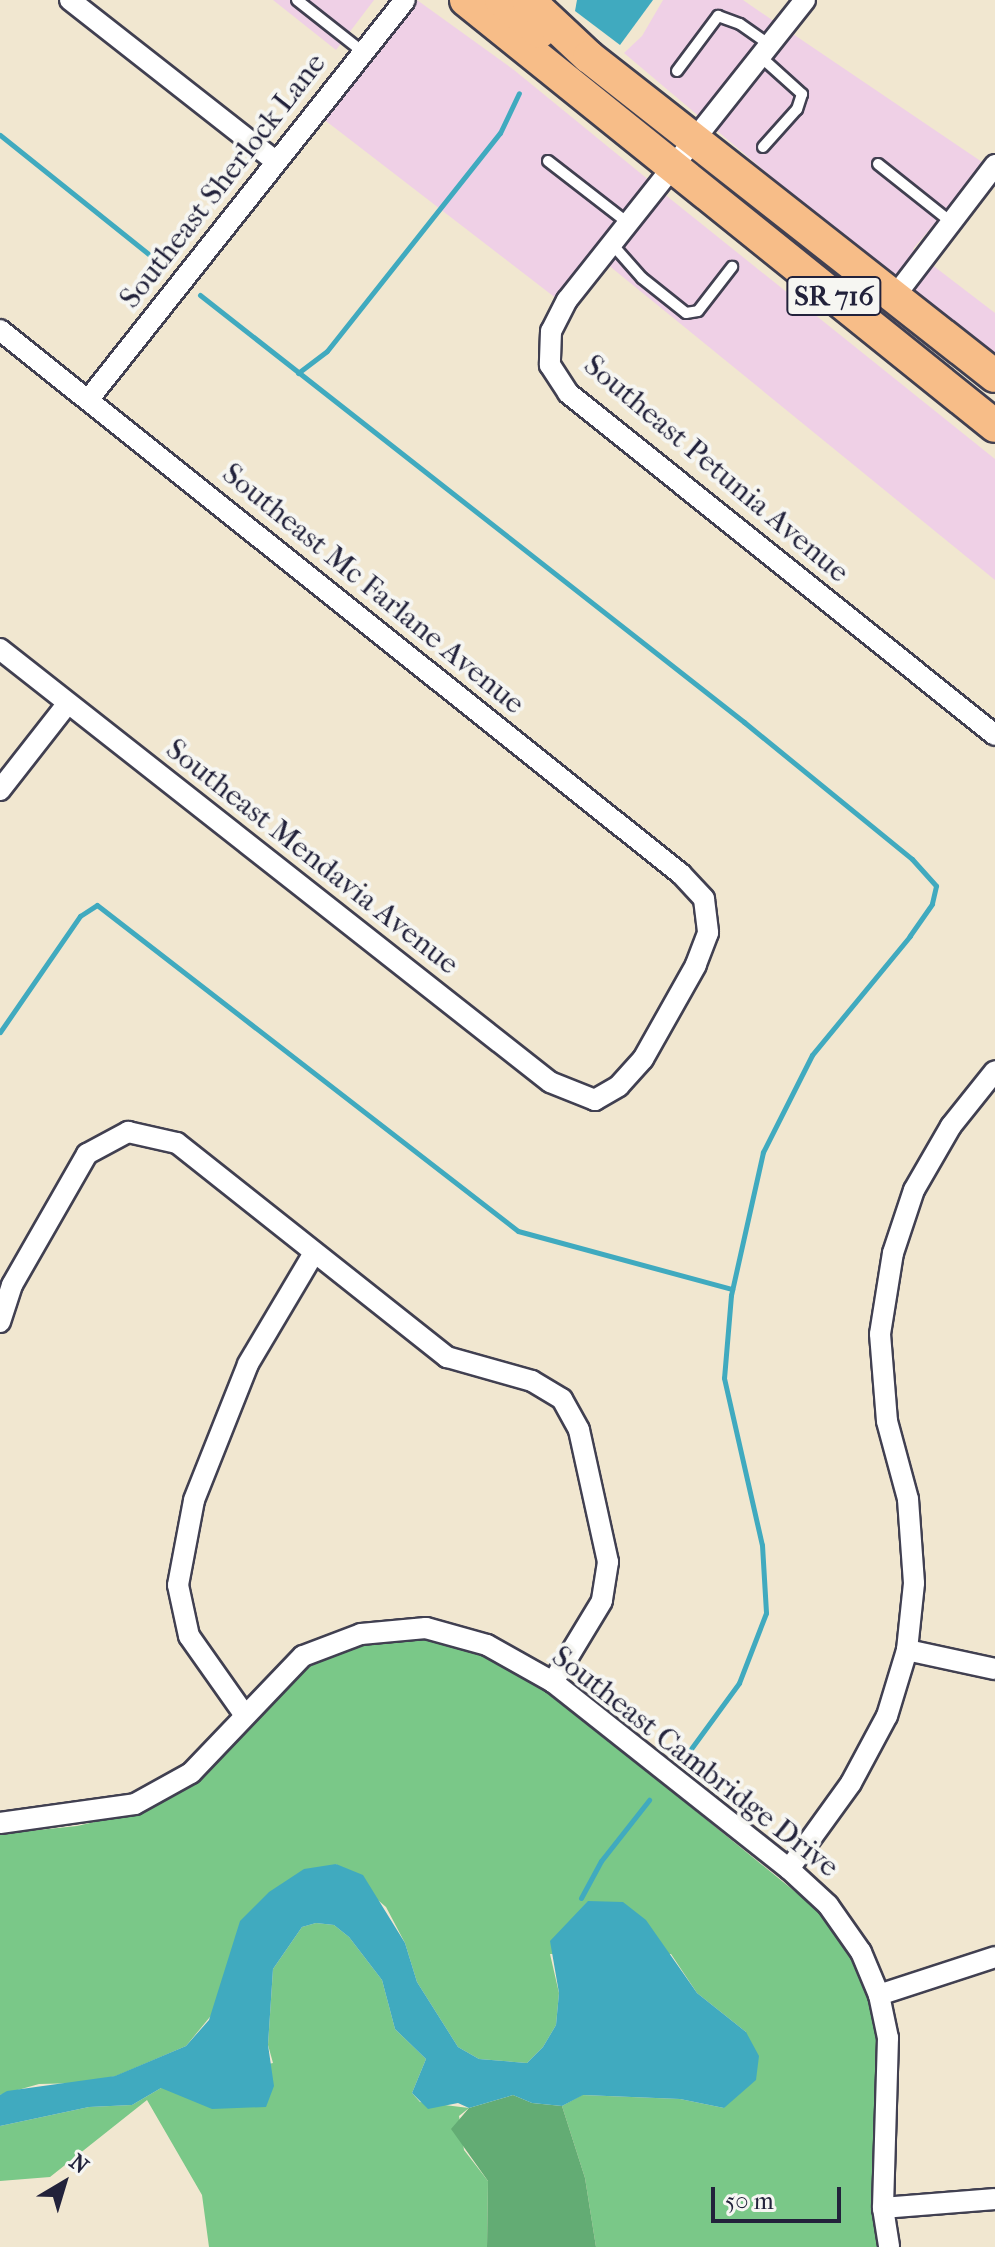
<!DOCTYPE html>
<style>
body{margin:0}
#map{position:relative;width:995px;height:2247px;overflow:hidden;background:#f1e7d0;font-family:"IM FELL French Canon",serif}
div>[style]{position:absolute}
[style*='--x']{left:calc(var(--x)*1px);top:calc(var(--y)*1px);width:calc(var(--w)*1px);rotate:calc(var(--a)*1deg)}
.built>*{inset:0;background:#efd0e6}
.green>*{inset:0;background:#7ac888}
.forest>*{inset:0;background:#63ac74}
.water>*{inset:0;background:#40aabf}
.stream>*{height:5px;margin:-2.5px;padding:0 2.5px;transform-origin:2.5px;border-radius:2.5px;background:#40aabf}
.roads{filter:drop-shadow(2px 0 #414051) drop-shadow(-2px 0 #414051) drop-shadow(0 2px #414051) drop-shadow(0 -2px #414051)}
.lane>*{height:10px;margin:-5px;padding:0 5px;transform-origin:5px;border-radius:5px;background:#fff}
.street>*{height:20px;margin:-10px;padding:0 10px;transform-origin:10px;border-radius:10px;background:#fff}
.primary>*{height:32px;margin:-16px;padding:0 16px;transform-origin:16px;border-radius:16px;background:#f7bd88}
span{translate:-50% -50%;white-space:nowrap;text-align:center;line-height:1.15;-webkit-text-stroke:8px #f6f6f2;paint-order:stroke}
.shield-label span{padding:2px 6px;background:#f6f6f2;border:2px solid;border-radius:6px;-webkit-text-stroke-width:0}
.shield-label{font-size:28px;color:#22223b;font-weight:700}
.street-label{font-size:30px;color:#22223b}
.north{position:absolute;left:24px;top:2143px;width:80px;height:80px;-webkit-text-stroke:6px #f6f6f2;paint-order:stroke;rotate:38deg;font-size:22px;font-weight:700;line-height:32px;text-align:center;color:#22223b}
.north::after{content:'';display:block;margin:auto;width:28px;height:36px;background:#22223b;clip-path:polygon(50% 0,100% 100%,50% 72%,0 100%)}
.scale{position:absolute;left:711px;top:2187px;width:130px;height:36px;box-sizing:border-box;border:4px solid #22223b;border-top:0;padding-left:10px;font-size:24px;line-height:28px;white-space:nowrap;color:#22223b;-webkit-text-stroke:6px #f6f6f2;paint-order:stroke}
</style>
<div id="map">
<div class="built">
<div style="clip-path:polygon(273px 0,374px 0,336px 50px)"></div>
<div style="clip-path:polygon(417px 0,514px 70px,650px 181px,557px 299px,322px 118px)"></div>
<div style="clip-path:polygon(663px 0,743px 0,778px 24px,701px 118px,624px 53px,642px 36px)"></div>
<div style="clip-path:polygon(793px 34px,985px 164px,913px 249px,917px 253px,895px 281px,715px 129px)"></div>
<div style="clip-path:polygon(663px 193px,995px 459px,995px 580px,607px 264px)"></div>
<div style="clip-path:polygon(931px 264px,995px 313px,995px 363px,909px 293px)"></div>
</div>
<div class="green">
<div style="clip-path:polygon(424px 1638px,483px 1654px,547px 1690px,820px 1912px,852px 1957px,870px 1998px,879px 2040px,873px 2217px,879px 2247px,596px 2247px,585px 2178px,562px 2106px,582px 2095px,680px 2099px,724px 2108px,746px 2032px,697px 1993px,671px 1954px,550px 1954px,559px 1993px,556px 2025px,543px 2047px,527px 2063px,479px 2059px,458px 2047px,417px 1982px,405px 1943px,386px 1907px,336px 1864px,186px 2046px,116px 2076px,81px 2083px,39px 2084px,0 2095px,0 1834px,77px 1826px,138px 1812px,308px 1664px,362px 1643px)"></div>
<div style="clip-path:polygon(316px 1923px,334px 1925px,349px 1937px,382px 1980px,395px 2029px,426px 2059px,412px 2093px,420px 2102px,469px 2108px,459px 2116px,464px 2150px,488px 2181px,487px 2247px,209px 2247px,202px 2195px,147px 2100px,50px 2177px,0 2181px,0 2126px,89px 2107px,132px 2105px,161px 2088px,273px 2063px,268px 2045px,273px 1969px,302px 1927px)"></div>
</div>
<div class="forest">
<div style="clip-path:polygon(513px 2095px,532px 2103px,562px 2106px,585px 2178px,596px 2247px,487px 2247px,488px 2181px,451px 2129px,469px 2108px)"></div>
</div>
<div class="water">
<div style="clip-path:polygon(577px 0,653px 0,620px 45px,575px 11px)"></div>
<div style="clip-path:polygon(336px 1864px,363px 1875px,405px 1943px,417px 1982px,458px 2047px,479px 2059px,527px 2063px,543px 2047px,556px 2025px,559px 1993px,550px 1941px,588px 1901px,623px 1902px,646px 1920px,697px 1993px,746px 2032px,759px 2056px,756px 2080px,724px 2108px,680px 2099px,583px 2095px,562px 2106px,532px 2103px,513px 2095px,469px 2108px,458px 2103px,428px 2109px,412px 2093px,426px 2059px,395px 2029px,382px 1980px,349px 1937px,334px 1925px,316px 1923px,302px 1927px,273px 1969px,268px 2045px,274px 2086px,266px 2107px,212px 2109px,161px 2088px,132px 2105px,89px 2107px,0 2126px,0 2095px,7px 2091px,115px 2076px,186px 2046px,209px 2020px,240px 1921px,269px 1892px,304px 1869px)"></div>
</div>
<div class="stream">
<div style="--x:0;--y:135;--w:208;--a:38.7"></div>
<div style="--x:200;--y:295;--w:692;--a:38.13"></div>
<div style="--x:744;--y:722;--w:217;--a:39.2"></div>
<div style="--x:912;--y:859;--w:36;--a:48"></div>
<div style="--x:936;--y:886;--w:18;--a:103"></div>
<div style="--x:932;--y:904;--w:39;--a:125"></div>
<div style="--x:910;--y:936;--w:154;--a:129.5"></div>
<div style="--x:812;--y:1055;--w:109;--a:116.8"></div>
<div style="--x:763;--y:1152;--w:147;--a:102.6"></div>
<div style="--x:731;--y:1295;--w:83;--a:94.8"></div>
<div style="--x:724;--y:1378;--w:171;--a:77.2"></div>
<div style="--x:762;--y:1545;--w:68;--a:86.6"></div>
<div style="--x:766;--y:1613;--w:75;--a:111.1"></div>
<div style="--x:739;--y:1683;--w:92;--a:126.1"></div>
<div style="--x:298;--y:373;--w:36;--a:-37"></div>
<div style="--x:327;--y:351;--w:278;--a:-51.6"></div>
<div style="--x:500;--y:133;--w:44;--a:-64.6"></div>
<div style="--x:0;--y:1032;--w:141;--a:-55.4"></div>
<div style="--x:80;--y:916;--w:20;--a:-33"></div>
<div style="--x:97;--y:905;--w:532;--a:37.75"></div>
<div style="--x:518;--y:1231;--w:222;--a:15.2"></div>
<div style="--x:581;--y:1898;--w:42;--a:-61.6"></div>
<div style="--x:601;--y:1861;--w:78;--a:-51.8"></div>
</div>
<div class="roads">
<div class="lane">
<div style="--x:297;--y:0;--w:84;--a:38.2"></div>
<div style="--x:762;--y:58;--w:54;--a:42"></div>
<div style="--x:802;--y:94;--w:16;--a:108"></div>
<div style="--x:797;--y:109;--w:51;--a:131.8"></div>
<div style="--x:677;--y:71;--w:69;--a:-53.3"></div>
<div style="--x:718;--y:16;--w:23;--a:20"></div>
<div style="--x:740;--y:24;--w:37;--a:35"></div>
<div style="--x:548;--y:161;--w:101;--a:37.8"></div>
<div style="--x:878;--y:164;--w:93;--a:38.5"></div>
<div style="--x:612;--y:244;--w:45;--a:48.6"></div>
<div style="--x:642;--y:278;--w:56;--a:38.5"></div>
<div style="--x:686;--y:313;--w:12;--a:-9"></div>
<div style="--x:698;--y:311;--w:56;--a:-52.3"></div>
</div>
<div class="street">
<div style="--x:70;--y:0;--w:261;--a:38.1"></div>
<div style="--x:805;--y:0;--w:383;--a:128.4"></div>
<div style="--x:567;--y:300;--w:35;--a:117"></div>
<div style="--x:551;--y:331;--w:34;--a:92"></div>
<div style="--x:550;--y:365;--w:33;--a:57"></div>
<div style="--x:568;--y:393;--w:547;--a:38.69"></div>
<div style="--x:895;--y:296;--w:165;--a:-52.6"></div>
<div style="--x:0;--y:330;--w:872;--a:38.62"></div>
<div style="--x:681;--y:874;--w:34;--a:47"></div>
<div style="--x:704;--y:899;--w:34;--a:83"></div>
<div style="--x:708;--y:933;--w:34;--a:111"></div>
<div style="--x:696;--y:965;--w:108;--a:119.4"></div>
<div style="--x:643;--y:1059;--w:36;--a:132"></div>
<div style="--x:619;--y:1086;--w:28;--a:150"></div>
<div style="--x:595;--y:1100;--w:48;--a:-158.2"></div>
<div style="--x:550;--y:1082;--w:700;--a:-141.79"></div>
<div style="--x:88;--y:400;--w:510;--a:-51.6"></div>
<div style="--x:0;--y:790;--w:110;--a:-52"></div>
<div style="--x:0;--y:1322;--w:39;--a:-72"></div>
<div style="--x:12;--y:1285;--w:151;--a:-60.2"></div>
<div style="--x:87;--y:1154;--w:47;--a:-28.2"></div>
<div style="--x:128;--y:1132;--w:50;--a:12.7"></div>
<div style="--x:177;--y:1143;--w:345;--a:38.4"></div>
<div style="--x:447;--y:1357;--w:88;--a:15.8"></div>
<div style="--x:532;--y:1381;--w:35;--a:31"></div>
<div style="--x:562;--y:1399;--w:35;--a:61"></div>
<div style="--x:579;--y:1430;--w:135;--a:77.6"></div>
<div style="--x:608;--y:1562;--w:39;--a:99"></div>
<div style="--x:602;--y:1601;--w:95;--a:121.2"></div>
<div style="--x:907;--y:1650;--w:90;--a:12.2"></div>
<div style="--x:244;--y:1714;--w:95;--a:-125.2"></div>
<div style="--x:189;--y:1636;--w:52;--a:-102.2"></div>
<div style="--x:178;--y:1585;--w:86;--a:-79.3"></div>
<div style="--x:194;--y:1500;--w:146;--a:-68.3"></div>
<div style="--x:248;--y:1364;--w:129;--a:-59.3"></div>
<div style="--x:0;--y:1823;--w:136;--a:-8"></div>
<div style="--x:135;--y:1804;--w:64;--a:-29"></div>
<div style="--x:191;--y:1773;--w:162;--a:-46.3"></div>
<div style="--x:303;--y:1656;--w:62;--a:-20.8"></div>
<div style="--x:361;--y:1634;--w:65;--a:-5.3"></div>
<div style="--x:426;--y:1628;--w:63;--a:15.6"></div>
<div style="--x:487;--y:1645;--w:76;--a:29.3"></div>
<div style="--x:553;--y:1682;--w:301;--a:38.4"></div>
<div style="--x:789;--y:1869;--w:53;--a:42.7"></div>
<div style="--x:828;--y:1905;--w:57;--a:54.9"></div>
<div style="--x:861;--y:1952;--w:47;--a:67.3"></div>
<div style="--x:879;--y:1995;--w:44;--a:78.2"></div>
<div style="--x:888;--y:2038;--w:170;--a:91.7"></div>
<div style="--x:883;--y:2208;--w:39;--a:81"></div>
<div style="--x:789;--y:1869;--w:106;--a:-54.2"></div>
<div style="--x:851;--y:1783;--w:76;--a:-61.8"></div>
<div style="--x:887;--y:1716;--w:69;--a:-73.1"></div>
<div style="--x:907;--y:1650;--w:67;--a:-84"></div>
<div style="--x:914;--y:1583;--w:84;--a:-94.1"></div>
<div style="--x:908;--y:1499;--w:81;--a:-105.1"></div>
<div style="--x:887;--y:1421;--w:87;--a:-94.6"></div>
<div style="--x:880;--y:1334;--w:82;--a:-80.9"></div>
<div style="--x:893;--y:1253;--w:66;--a:-71.6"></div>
<div style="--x:914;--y:1190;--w:74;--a:-60"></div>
<div style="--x:951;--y:1126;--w:70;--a:-51.3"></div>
<div style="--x:879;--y:1995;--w:122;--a:-18.1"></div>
<div style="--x:883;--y:2208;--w:112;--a:-4.6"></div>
</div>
<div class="primary">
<div style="--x:466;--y:0;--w:679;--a:38.84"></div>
<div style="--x:501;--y:0;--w:50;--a:39.4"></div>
<div style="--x:528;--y:0;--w:83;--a:43.1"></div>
<div style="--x:589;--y:57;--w:516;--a:38.16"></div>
</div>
</div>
<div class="shield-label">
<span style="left:834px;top:296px">SR 716</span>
</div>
<div class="street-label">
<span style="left:223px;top:181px;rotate:-52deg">Southeast Sherlock Lane</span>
<span style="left:716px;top:469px;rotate:40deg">Southeast Petunia Avenue</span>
<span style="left:373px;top:589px;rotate:39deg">Southeast Mc Farlane Avenue</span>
<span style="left:312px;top:857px;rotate:38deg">Southeast Mendavia Avenue</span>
<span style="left:695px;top:1762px;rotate:38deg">Southeast Cambridge Drive</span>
</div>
<div class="north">N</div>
<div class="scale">50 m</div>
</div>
